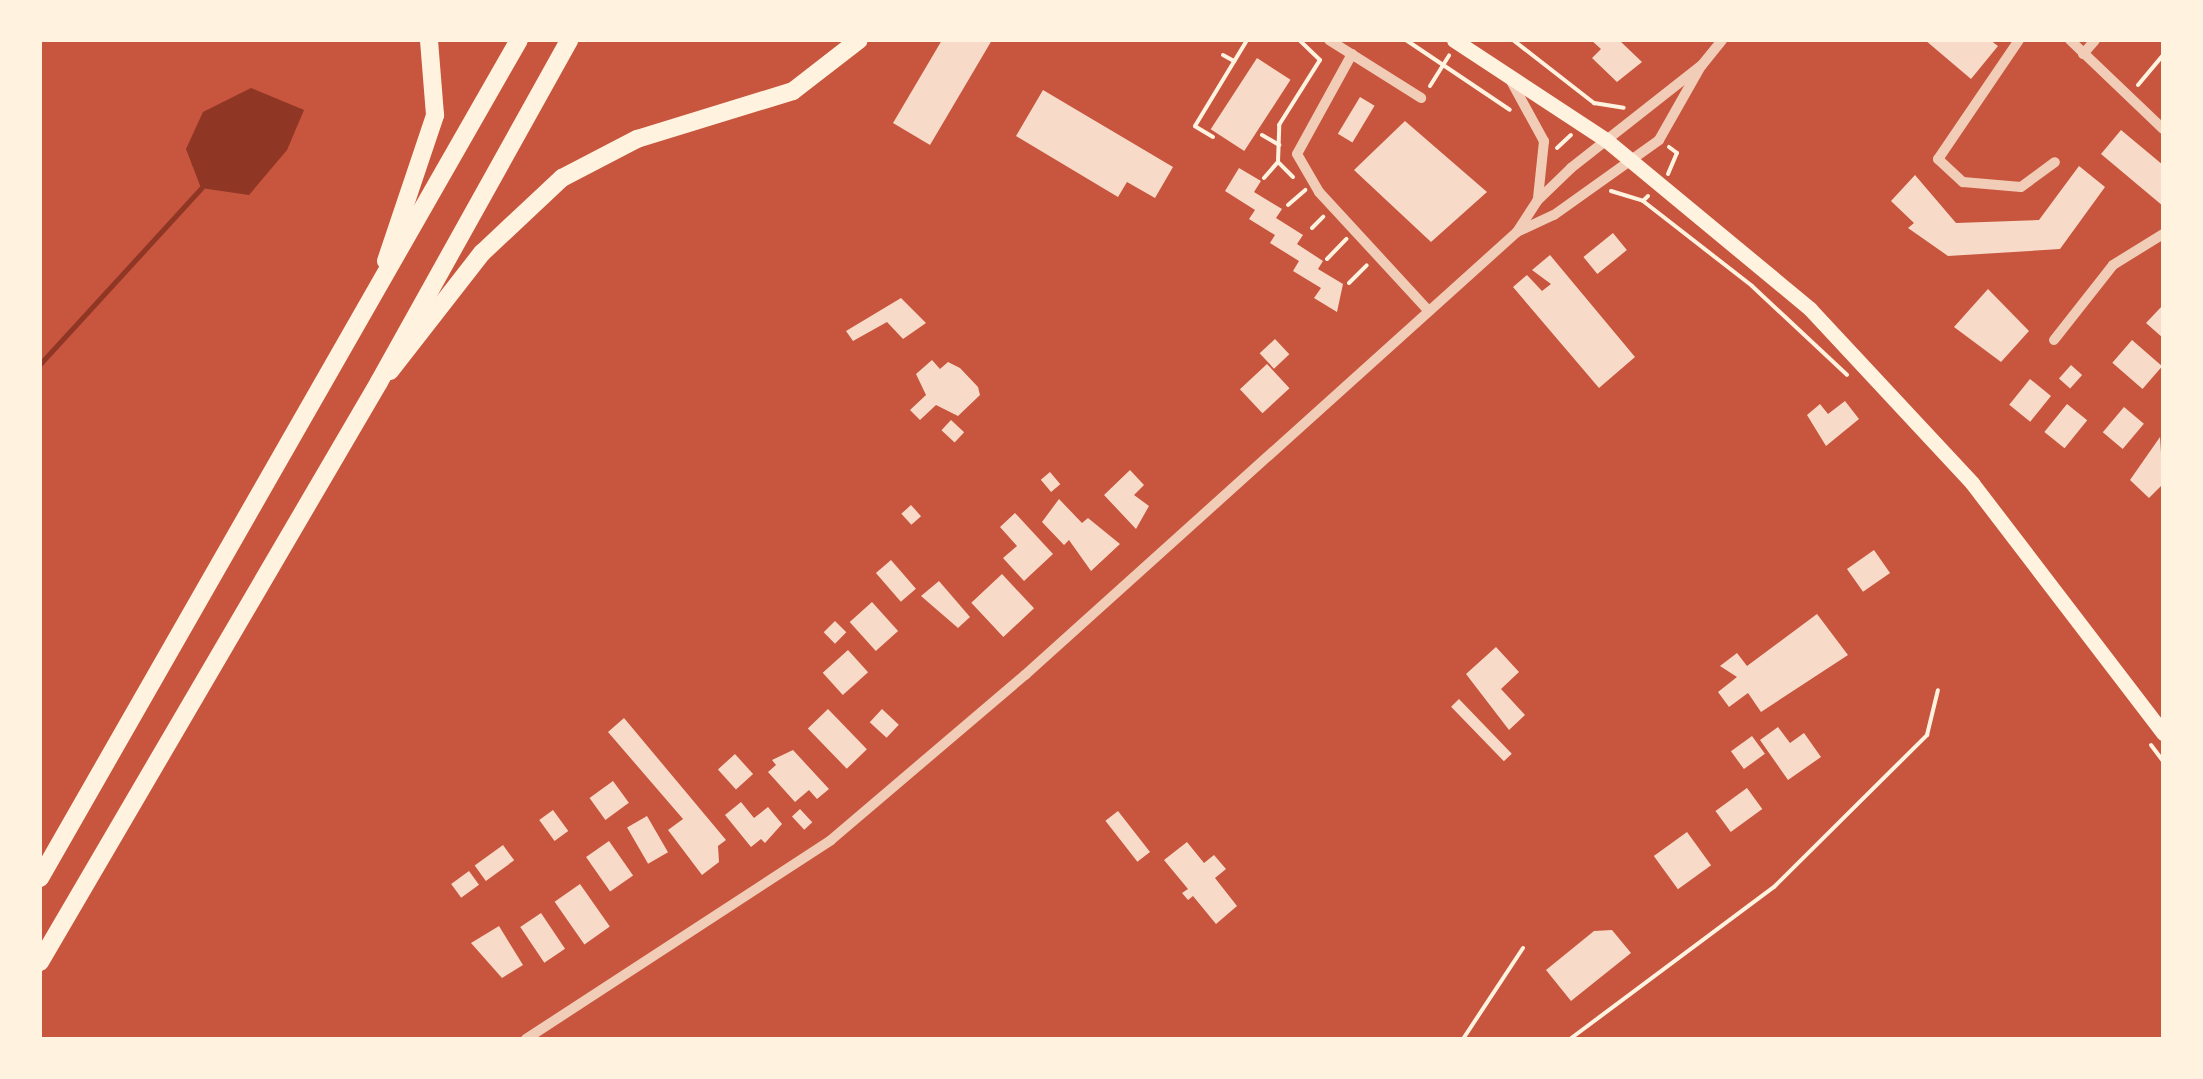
<!DOCTYPE html>
<style>
body{margin:0}
#map{position:relative;width:2203px;height:1079px;overflow:hidden;background:#c8553d;font-family:Quicksand,sans-serif}
div>[style]{position:absolute}
[style*='--x']{left:calc(var(--x)*1px);top:calc(var(--y)*1px);width:calc(var(--w)*1px);rotate:calc(var(--a)*1deg)}
.water>*{inset:0;background:#8f3625}
.stream>*{height:5px;margin:-2.5px;padding:0 2.5px;transform-origin:2.5px;border-radius:2.5px;background:#8f3625}
.building>*{inset:0;background:#f7dbc8;transform-origin:0 0}
.path>*{height:4px;margin:-2px;padding:0 2px;transform-origin:2px;border-radius:2px;background:#fff3e0}
.minor>*{height:10px;margin:-5px;padding:0 5px;transform-origin:5px;border-radius:5px;background:#f1ccb7}
.primary>*{height:15px;margin:-7.5px;padding:0 7.5px;transform-origin:7.5px;border-radius:7.5px;background:#fff3e0}
.motorway>*{height:18px;margin:-9px;padding:0 9px;transform-origin:9px;border-radius:9px;background:#fff3e0}
span{translate:-50% -50%;white-space:nowrap;text-align:center;line-height:1.15;-webkit-text-stroke:8px #fff3e0;paint-order:stroke}
.frame{position:absolute;inset:0;border:42px solid #fff3e0;pointer-events:none}
</style>
<div id="map">
<div class="water">
<div style="clip-path:polygon(251px 88px,304px 110px,287px 150px,249px 195px,201px 188px,186px 149px,203px 112px)"></div>
</div>
<div class="stream">
<div style="--x:40;--y:364;--w:239;--a:-47.5"></div>
</div>
<div class="building">
<div style="clip-path:polygon(942px 40px,992px 40px,930px 145px,893px 123px)"></div>
<div style="clip-path:polygon(1591px 40px,1619px 40px,1642px 62px,1617px 82px,1592px 58px,1601px 49px)"></div>
<div style="clip-path:polygon(1925px 40px,1990px 40px,1998px 46px,1971px 79px)"></div>
<div style="left:1257px;top:58px;width:40px;height:85px;rotate:33deg"></div>
<div style="clip-path:polygon(1043px 90px,1173px 167px,1155px 198px,1127px 182px,1118px 197px,1016px 136px)"></div>
<div style="left:1360px;top:97px;width:17px;height:43px;rotate:31deg"></div>
<div style="clip-path:polygon(1405px 121px,1487px 192px,1431px 242px,1354px 170px)"></div>
<div style="clip-path:polygon(2121px 130px,2163px 165px,2163px 206px,2101px 154px)"></div>
<div style="clip-path:polygon(2079px 166px,2105px 187px,2060px 249px,1948px 256px,1908px 228px,1914px 223px,1891px 201px,1915px 175px,1956px 223px,2039px 220px)"></div>
<div style="clip-path:polygon(1239px 168px,1261px 181px,1254px 192px,1282px 209px,1276px 218px,1303px 235px,1297px 244px,1323px 261px,1318px 269px,1343px 284px,1337px 312px,1314px 298px,1321px 288px,1293px 271px,1299px 261px,1270px 243px,1275px 235px,1249px 219px,1255px 210px,1225px 191px)"></div>
<div style="left:1613px;top:233px;width:22px;height:38px;rotate:51deg"></div>
<div style="clip-path:polygon(1550px 255px,1635px 357px,1599px 388px,1513px 287px,1527px 275px,1542px 291px,1551px 284px,1532px 270px)"></div>
<div style="clip-path:polygon(1988px 289px,2029px 331px,2001px 362px,1954px 327px)"></div>
<div style="clip-path:polygon(901px 298px,926px 323px,903px 339px,887px 322px,853px 341px,846px 331px)"></div>
<div style="clip-path:polygon(2163px 305px,2163px 338px,2146px 323px)"></div>
<div style="left:1275px;top:339px;width:21px;height:21px;rotate:47deg"></div>
<div style="left:2132px;top:340px;width:40px;height:30px;rotate:41deg"></div>
<div style="clip-path:polygon(932px 360px,940px 369px,948px 362px,960px 368px,978px 387px,980px 395px,958px 416px,936px 405px,920px 420px,910px 410px,926px 395px,916px 374px)"></div>
<div style="left:1267px;top:364px;width:33px;height:37px;rotate:47deg"></div>
<div style="left:2071px;top:365px;width:15px;height:18px;rotate:42deg"></div>
<div style="left:2030px;top:379px;width:27px;height:33px;rotate:39deg"></div>
<div style="clip-path:polygon(1845px 401px,1859px 419px,1826px 446px,1807px 415px,1820px 404px,1828px 414px)"></div>
<div style="left:2067px;top:404px;width:26px;height:36px;rotate:39deg"></div>
<div style="left:2124px;top:407px;width:26px;height:33px;rotate:40deg"></div>
<div style="left:951px;top:420px;width:18px;height:14px;rotate:43deg"></div>
<div style="clip-path:polygon(2160px 437px,2163px 484px,2149px 498px,2130px 480px)"></div>
<div style="clip-path:polygon(1130px 470px,1144px 485px,1134px 495px,1149px 506px,1136px 529px,1104px 495px)"></div>
<div style="left:1050px;top:472px;width:16px;height:12px;rotate:50deg"></div>
<div style="clip-path:polygon(1059px 499px,1082px 523px,1088px 518px,1120px 544px,1091px 571px,1069px 540px,1064px 545px,1042px 522px)"></div>
<div style="left:911px;top:505px;width:15px;height:13px;rotate:48deg"></div>
<div style="clip-path:polygon(1015px 513px,1053px 554px,1024px 581px,1003px 558px,1017px 546px,1000px 527px)"></div>
<div style="left:1874px;top:550px;width:28px;height:33px;rotate:55deg"></div>
<div style="left:891px;top:560px;width:38px;height:20px;rotate:49deg"></div>
<div style="left:1002px;top:574px;width:47px;height:42px;rotate:47deg"></div>
<div style="clip-path:polygon(939px 581px,970px 617px,958px 628px,921px 596px)"></div>
<div style="left:872px;top:602px;width:39px;height:30px;rotate:48deg"></div>
<div style="clip-path:polygon(1817px 614px,1848px 655px,1761px 712px,1748px 693px,1729px 707px,1718px 692px,1737px 677px,1720px 666px,1737px 653px,1747px 666px)"></div>
<div style="left:835px;top:621px;width:16px;height:16px;rotate:45deg"></div>
<div style="clip-path:polygon(1496px 647px,1519px 672px,1501px 689px,1525px 715px,1509px 730px,1466px 674px)"></div>
<div style="left:848px;top:650px;width:30px;height:34px;rotate:48deg"></div>
<div style="left:1459px;top:699px;width:76px;height:11px;rotate:46deg"></div>
<div style="left:828px;top:709px;width:56px;height:28px;rotate:46deg"></div>
<div style="left:882px;top:709px;width:23px;height:18px;rotate:43deg"></div>
<div style="clip-path:polygon(624px 718px,726px 840px,718px 846px,719px 862px,702px 875px,668px 830px,683px 819px,608px 732px)"></div>
<div style="clip-path:polygon(1778px 727px,1790px 743px,1804px 733px,1821px 757px,1788px 780px,1760px 740px)"></div>
<div style="left:1752px;top:736px;width:22px;height:26px;rotate:54deg"></div>
<div style="clip-path:polygon(793px 750px,829px 789px,817px 799px,809px 790px,795px 802px,768px 772px,776px 765px,772px 760px)"></div>
<div style="left:735px;top:754px;width:27px;height:23px;rotate:48deg"></div>
<div style="left:613px;top:781px;width:27px;height:29px;rotate:54deg"></div>
<div style="left:1747px;top:788px;width:26px;height:39px;rotate:54deg"></div>
<div style="clip-path:polygon(741px 802px,754px 818px,768px 807px,782px 824px,765px 843px,761px 839px,751px 847px,725px 815px)"></div>
<div style="left:800px;top:809px;width:18px;height:11px;rotate:47deg"></div>
<div style="left:553px;top:810px;width:26px;height:17px;rotate:54deg"></div>
<div style="left:1118px;top:811px;width:52px;height:16px;rotate:52deg"></div>
<div style="left:647px;top:816px;width:42px;height:23px;rotate:60deg"></div>
<div style="left:1687px;top:832px;width:41px;height:41px;rotate:54deg"></div>
<div style="left:609px;top:841px;width:42px;height:28px;rotate:55deg"></div>
<div style="clip-path:polygon(1187px 842px,1204px 863px,1214px 855px,1226px 869px,1215px 878px,1237px 906px,1216px 924px,1193px 896px,1188px 900px,1182px 893px,1188px 889px,1164px 860px)"></div>
<div style="left:503px;top:845px;width:19px;height:35px;rotate:54deg"></div>
<div style="left:469px;top:871px;width:17px;height:22px;rotate:54deg"></div>
<div style="left:580px;top:884px;width:52px;height:31px;rotate:55deg"></div>
<div style="left:541px;top:913px;width:43px;height:25px;rotate:56deg"></div>
<div style="clip-path:polygon(499px 926px,523px 965px,502px 978px,471px 943px)"></div>
<div style="clip-path:polygon(1612px 930px,1631px 953px,1571px 1001px,1546px 970px,1594px 931px)"></div>
</div>
<div class="path">
<div style="--x:1406;--y:40;--w:125;--a:33.9"></div>
<div style="--x:1513;--y:40;--w:103;--a:37.9"></div>
<div style="--x:1594;--y:103;--w:30;--a:9"></div>
<div style="--x:1223;--y:55;--w:13;--a:29"></div>
<div style="--x:2138;--y:85;--w:39;--a:-50"></div>
<div style="--x:1430;--y:86;--w:36;--a:-58"></div>
<div style="--x:1262;--y:135;--w:20;--a:30"></div>
<div style="--x:1213;--y:137;--w:21;--a:-149"></div>
<div style="--x:1195;--y:126;--w:100;--a:-58.8"></div>
<div style="--x:1557;--y:148;--w:19;--a:-43"></div>
<div style="--x:1668;--y:174;--w:23;--a:-67"></div>
<div style="--x:1677;--y:153;--w:10;--a:-143"></div>
<div style="--x:1293;--y:177;--w:21;--a:-135"></div>
<div style="--x:1278;--y:162;--w:37;--a:-88"></div>
<div style="--x:1279;--y:125;--w:77;--a:-57.8"></div>
<div style="--x:1320;--y:60;--w:29;--a:-136"></div>
<div style="--x:1264;--y:178;--w:21;--a:-49"></div>
<div style="--x:1611;--y:191;--w:34;--a:17"></div>
<div style="--x:1648;--y:196;--w:7;--a:135"></div>
<div style="--x:1643;--y:201;--w:138;--a:37.9"></div>
<div style="--x:1752;--y:286;--w:130;--a:43.1"></div>
<div style="--x:1288;--y:205;--w:23;--a:-41"></div>
<div style="--x:1312;--y:228;--w:16;--a:-45"></div>
<div style="--x:1327;--y:259;--w:28;--a:-46"></div>
<div style="--x:1349;--y:283;--w:25;--a:-45"></div>
<div style="--x:2151;--y:745;--w:20;--a:53"></div>
<div style="--x:1463;--y:1039;--w:109;--a:-56.6"></div>
<div style="--x:1570;--y:1039;--w:254;--a:-36.7"></div>
<div style="--x:1774;--y:887;--w:216;--a:-44.8"></div>
<div style="--x:1927;--y:735;--w:46;--a:-76.3"></div>
</div>
<div class="minor">
<div style="--x:1329;--y:40;--w:109;--a:32.2"></div>
<div style="--x:2019;--y:40;--w:144;--a:124.2"></div>
<div style="--x:1938;--y:159;--w:34;--a:43"></div>
<div style="--x:1963;--y:182;--w:58;--a:4.9"></div>
<div style="--x:2021;--y:187;--w:42;--a:-36.3"></div>
<div style="--x:2070;--y:40;--w:129;--a:43.7"></div>
<div style="--x:1352;--y:54;--w:114;--a:118.8"></div>
<div style="--x:1297;--y:154;--w:44;--a:59.9"></div>
<div style="--x:1319;--y:192;--w:162;--a:47.3"></div>
<div style="--x:2083;--y:54;--w:18;--a:-49"></div>
<div style="--x:1510;--y:79;--w:71;--a:61.3"></div>
<div style="--x:1544;--y:141;--w:57;--a:96"></div>
<div style="--x:1519;--y:231;--w:38;--a:-25"></div>
<div style="--x:1554;--y:215;--w:129;--a:-35.5"></div>
<div style="--x:1659;--y:140;--w:85;--a:-60.4"></div>
<div style="--x:2054;--y:340;--w:95;--a:-51.8"></div>
<div style="--x:2113;--y:265;--w:59;--a:-31.8"></div>
<div style="--x:526;--y:1039;--w:364;--a:-33.1"></div>
<div style="--x:831;--y:840;--w:255;--a:-40.4"></div>
<div style="--x:1025;--y:675;--w:662;--a:-42"></div>
<div style="--x:1517;--y:232;--w:37;--a:-57"></div>
<div style="--x:1537;--y:201;--w:47;--a:-44.1"></div>
<div style="--x:1571;--y:168;--w:167;--a:-38.2"></div>
<div style="--x:1702;--y:65;--w:32;--a:-51"></div>
</div>
<div class="primary">
<div style="--x:1454;--y:40;--w:182;--a:33.3"></div>
<div style="--x:1606;--y:140;--w:265;--a:39.6"></div>
<div style="--x:1810;--y:309;--w:238;--a:47"></div>
<div style="--x:1972;--y:483;--w:315;--a:52.6"></div>
</div>
<div class="motorway">
<div style="--x:386;--y:261;--w:154;--a:-71.4"></div>
<div style="--x:435;--y:115;--w:75;--a:-94.6"></div>
<div style="--x:390;--y:371;--w:150;--a:-52.1"></div>
<div style="--x:482;--y:253;--w:110;--a:-43.2"></div>
<div style="--x:562;--y:178;--w:85;--a:-27.5"></div>
<div style="--x:637;--y:139;--w:163;--a:-17.1"></div>
<div style="--x:793;--y:91;--w:83;--a:-37.7"></div>
<div style="--x:40;--y:878;--w:965;--a:-60.25"></div>
<div style="--x:40;--y:962;--w:672;--a:-59.69"></div>
<div style="--x:379;--y:382;--w:391;--a:-60.9"></div>
</div>
<div class="frame"></div>
</div>
